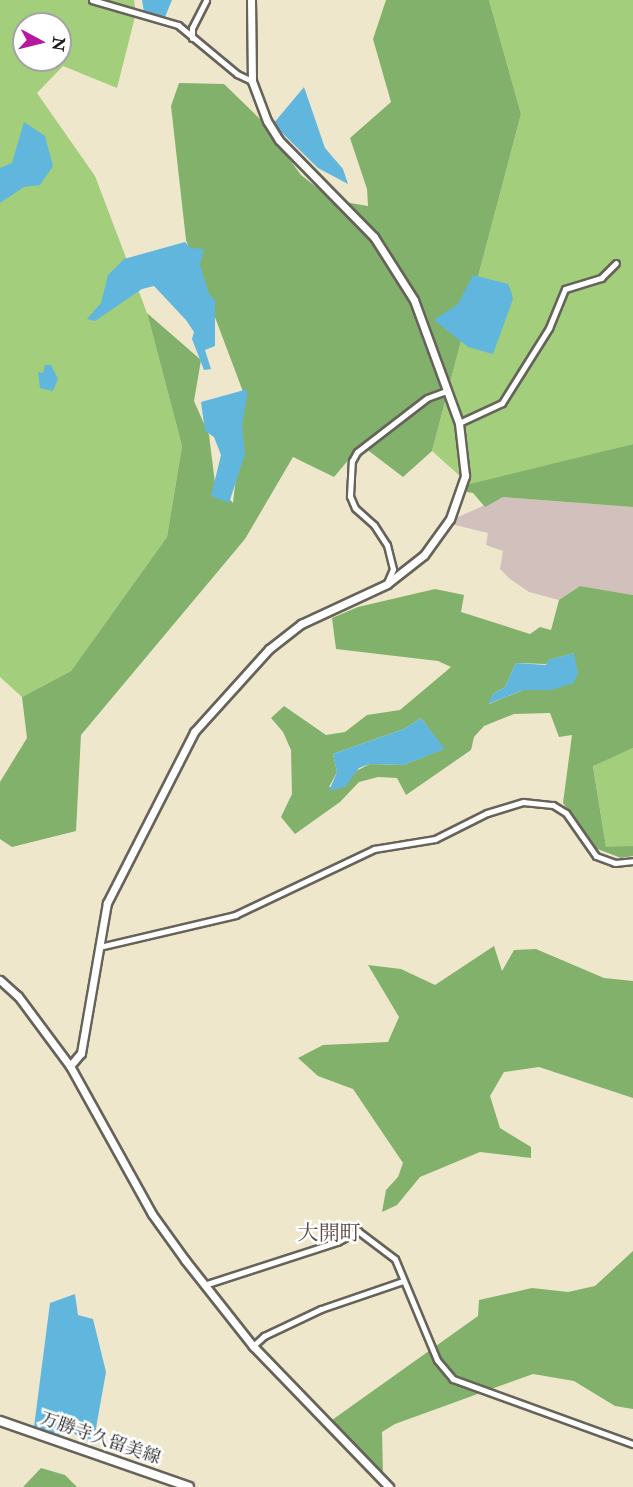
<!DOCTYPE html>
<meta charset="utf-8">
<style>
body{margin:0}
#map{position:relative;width:633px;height:1487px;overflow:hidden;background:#efe7cc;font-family:"IM FELL Double Pica","Noto Serif JP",serif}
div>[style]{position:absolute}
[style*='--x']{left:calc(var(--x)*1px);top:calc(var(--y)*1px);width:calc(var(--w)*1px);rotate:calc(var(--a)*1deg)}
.industrial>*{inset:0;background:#d1c0bc}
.green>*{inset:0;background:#a3ce7b}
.forest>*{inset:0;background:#82b16b}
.water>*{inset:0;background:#60b6dd}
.roads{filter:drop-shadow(2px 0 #66635a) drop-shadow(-2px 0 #66635a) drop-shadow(0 2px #66635a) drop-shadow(0 -2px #66635a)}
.minor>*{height:5px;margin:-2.5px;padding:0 2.5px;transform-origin:2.5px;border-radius:2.5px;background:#fff}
.tertiary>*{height:7px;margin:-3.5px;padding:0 3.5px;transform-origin:3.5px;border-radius:3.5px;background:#fff}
.secondary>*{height:8px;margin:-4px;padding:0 4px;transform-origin:4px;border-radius:4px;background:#fff}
span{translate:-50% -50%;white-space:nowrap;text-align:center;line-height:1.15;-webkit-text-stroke:5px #fff;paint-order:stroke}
.street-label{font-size:18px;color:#1c1c1c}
.quarter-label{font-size:21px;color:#5b4942}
.north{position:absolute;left:12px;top:12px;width:60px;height:60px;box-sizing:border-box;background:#fff;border:2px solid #a4a4a4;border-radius:50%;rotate:97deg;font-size:16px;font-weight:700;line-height:24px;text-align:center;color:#1c1c1c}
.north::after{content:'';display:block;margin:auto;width:21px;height:27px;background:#b5179e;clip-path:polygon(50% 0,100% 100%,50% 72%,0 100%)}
</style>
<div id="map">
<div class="industrial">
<div style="clip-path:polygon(503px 497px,633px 507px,633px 595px,580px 586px,559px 600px,529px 592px,510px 579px,500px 569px,503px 551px,486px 545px,488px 533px,455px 525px,456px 518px)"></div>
</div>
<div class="green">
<div style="clip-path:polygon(evenodd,0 0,134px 0,136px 13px,117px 88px,63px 66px,37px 93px,95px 176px,147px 313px,182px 446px,167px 537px,71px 671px,22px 697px,0 677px,0 0,24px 24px,60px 24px,60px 60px,24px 60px,24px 24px)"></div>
<div style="clip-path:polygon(489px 0,633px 0,633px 444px,471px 486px,432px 451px,521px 114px)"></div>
<div style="clip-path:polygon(633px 748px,633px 850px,606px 847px,593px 765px)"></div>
</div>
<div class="forest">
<div style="clip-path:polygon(386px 0,489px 0,521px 114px,432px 451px,403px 477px,361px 445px,334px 477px,293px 457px,245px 539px,81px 735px,76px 831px,12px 847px,0 839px,0 782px,27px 738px,22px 697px,71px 671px,167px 537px,182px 446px,147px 313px,201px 360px,194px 401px,209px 435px,215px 483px,233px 503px,245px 397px,186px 240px,171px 106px,179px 83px,224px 84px,260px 119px,301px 175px,333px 200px,368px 206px,367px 189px,350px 138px,391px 102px,373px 39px)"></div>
<div style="clip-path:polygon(633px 444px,633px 507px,503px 497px,485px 507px,473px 493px,467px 492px,466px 485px)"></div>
<div style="clip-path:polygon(evenodd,580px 586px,633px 595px,633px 748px,593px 766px,606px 847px,633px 846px,633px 856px,621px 858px,595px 848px,563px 803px,572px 735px,559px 737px,550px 713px,514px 714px,484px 726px,474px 737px,471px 750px,406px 795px,397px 778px,378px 777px,359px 782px,340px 802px,295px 834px,281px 817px,292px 794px,291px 750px,283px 732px,271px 718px,284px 706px,326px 735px,345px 732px,367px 715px,400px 710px,451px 667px,438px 661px,336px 649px,332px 618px,358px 607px,435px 589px,464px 595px,461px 612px,530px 634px,540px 627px,551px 630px,559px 600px,580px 586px,574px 653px,551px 690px,523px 690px,489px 704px,493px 694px,505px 687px,516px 663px,546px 664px,549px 660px,574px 653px,580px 586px,421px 718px,444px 749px,403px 765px,370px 764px,352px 773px,345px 787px,329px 787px,337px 772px,333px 754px,404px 729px,421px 718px)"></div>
<div style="clip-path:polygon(494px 946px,502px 971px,514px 950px,536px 949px,604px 978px,633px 981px,633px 1098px,539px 1067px,504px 1072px,490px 1096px,500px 1128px,531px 1147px,531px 1158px,480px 1152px,420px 1177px,397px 1205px,382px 1212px,386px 1190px,398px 1177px,403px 1163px,353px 1089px,318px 1076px,298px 1058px,323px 1045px,388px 1042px,399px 1017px,368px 965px,401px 969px,435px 985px)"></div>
<div style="clip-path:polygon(633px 1251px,633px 1409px,615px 1406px,574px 1381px,533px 1374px,395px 1424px,382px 1432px,383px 1474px,332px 1420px,478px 1316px,479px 1300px,532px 1288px,568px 1292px,595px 1286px)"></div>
<div style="clip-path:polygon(41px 1468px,65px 1475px,77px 1487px,23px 1487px)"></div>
</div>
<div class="water">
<div style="clip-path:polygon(142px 0,172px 0,165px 17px,144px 12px)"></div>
<div style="clip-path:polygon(304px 87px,325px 148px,343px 169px,348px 184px,318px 168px,273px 124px)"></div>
<div style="clip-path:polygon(24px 122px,45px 136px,53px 166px,40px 185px,24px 187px,0 203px,0 168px,12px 163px)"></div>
<div style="clip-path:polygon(185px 242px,191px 248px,204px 249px,200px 265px,209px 294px,215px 300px,215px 346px,205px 350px,211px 369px,204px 370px,192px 339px,194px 332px,186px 320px,154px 286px,142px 289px,95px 321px,87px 319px,101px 303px,108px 275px,124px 259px)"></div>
<div style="clip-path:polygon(473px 275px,508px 284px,511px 291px,513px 299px,493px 354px,468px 347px,434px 320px,458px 304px)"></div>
<div style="clip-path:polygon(45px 365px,51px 365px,58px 379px,53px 391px,40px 388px,38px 372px,43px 373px)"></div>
<div style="clip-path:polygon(248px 389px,242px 426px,245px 454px,229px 503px,211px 496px,221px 455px,214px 437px,205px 431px,201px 402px)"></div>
<div style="clip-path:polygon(574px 653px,578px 673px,574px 683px,551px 690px,523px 690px,488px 704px,493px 694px,505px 687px,516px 663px,546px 665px,548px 660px)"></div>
<div style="clip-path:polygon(421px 718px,445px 749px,403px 765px,370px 764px,359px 768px,345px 787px,329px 791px,337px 772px,333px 754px,404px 729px)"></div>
<div style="clip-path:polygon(75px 1294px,78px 1315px,93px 1319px,106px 1372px,93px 1445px,70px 1431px,59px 1435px,34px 1427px,50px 1303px)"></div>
</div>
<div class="roads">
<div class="minor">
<div style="--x:92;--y:0;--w:90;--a:16.2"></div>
<div style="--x:178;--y:25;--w:77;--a:39.7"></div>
<div style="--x:237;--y:74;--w:17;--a:25"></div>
<div style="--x:192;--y:38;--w:10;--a:-90"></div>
<div style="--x:192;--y:28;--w:31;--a:-63"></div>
<div style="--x:459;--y:423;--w:47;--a:-24.9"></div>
<div style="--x:502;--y:403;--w:89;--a:-57.9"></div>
<div style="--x:549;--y:328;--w:42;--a:-67.7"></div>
<div style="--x:565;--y:289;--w:38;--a:-17"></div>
<div style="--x:601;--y:278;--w:21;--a:-45"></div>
<div style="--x:387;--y:583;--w:15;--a:-67"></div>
<div style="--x:393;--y:569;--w:25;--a:-104"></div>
<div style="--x:387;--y:545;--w:24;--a:-123"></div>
<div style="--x:374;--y:525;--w:25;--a:-138"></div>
<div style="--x:355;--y:508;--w:13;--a:-113"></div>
<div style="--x:350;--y:496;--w:35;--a:-87"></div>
<div style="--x:352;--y:461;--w:10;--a:-61"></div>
<div style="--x:357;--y:452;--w:88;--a:-37.6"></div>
<div style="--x:427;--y:398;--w:20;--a:-20"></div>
<div style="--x:99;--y:947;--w:140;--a:-13.2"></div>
<div style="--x:235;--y:915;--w:154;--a:-25.4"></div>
<div style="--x:374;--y:849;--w:62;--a:-9.3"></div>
<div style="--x:435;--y:839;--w:58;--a:-26.6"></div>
<div style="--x:487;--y:813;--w:38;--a:-17"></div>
<div style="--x:523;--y:802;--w:30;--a:6"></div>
<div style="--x:553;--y:805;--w:15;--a:32"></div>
<div style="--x:566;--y:813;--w:52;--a:55.1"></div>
<div style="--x:596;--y:856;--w:20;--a:20"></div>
<div style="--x:615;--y:863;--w:18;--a:-6"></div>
<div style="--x:204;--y:1285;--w:140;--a:-17.9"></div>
<div style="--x:337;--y:1242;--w:24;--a:-28"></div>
<div style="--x:358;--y:1231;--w:46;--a:37.1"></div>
<div style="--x:395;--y:1259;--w:109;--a:67.4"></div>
<div style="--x:437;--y:1360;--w:25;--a:50"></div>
<div style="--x:453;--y:1379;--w:191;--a:19.9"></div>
<div style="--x:253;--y:1346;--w:15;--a:-42"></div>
<div style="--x:264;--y:1336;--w:63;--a:-25.3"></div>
<div style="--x:321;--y:1309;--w:87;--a:-18.9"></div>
</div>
<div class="tertiary">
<div style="--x:0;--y:980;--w:24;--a:42"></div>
<div style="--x:18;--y:996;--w:87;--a:53.4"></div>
<div style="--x:70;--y:1066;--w:169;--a:61"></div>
<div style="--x:152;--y:1214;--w:57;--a:54.3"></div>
<div style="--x:185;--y:1260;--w:110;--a:51.7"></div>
<div style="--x:253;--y:1346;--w:196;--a:46"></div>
<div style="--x:70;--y:1066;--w:17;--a:-50"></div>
<div style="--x:81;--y:1053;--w:152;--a:-80.2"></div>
<div style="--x:107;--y:903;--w:192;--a:-63"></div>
<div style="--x:194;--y:732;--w:112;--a:-47.9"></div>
<div style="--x:269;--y:649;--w:41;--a:-38"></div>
<div style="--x:301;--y:624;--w:95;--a:-24.9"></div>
<div style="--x:387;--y:584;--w:47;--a:-38.1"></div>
<div style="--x:424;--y:555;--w:44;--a:-54.2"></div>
<div style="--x:450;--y:519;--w:46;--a:-70.8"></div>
<div style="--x:465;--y:476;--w:53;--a:-96.5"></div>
<div style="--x:459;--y:423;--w:131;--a:-110.1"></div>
<div style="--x:414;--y:300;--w:75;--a:-122.4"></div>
<div style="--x:374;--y:237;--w:136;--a:-134.4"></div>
<div style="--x:279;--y:140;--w:22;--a:-122"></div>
<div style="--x:267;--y:121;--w:43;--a:-110.6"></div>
<div style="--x:252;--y:81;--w:81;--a:-90.7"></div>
</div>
<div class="secondary">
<div style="--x:0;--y:1421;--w:200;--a:19.2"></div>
</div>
</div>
<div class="street-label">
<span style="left:100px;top:1439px;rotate:19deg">万勝寺久留美線</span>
</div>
<div class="quarter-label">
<span style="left:329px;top:1234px">大開町</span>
</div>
<div class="north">N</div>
</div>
